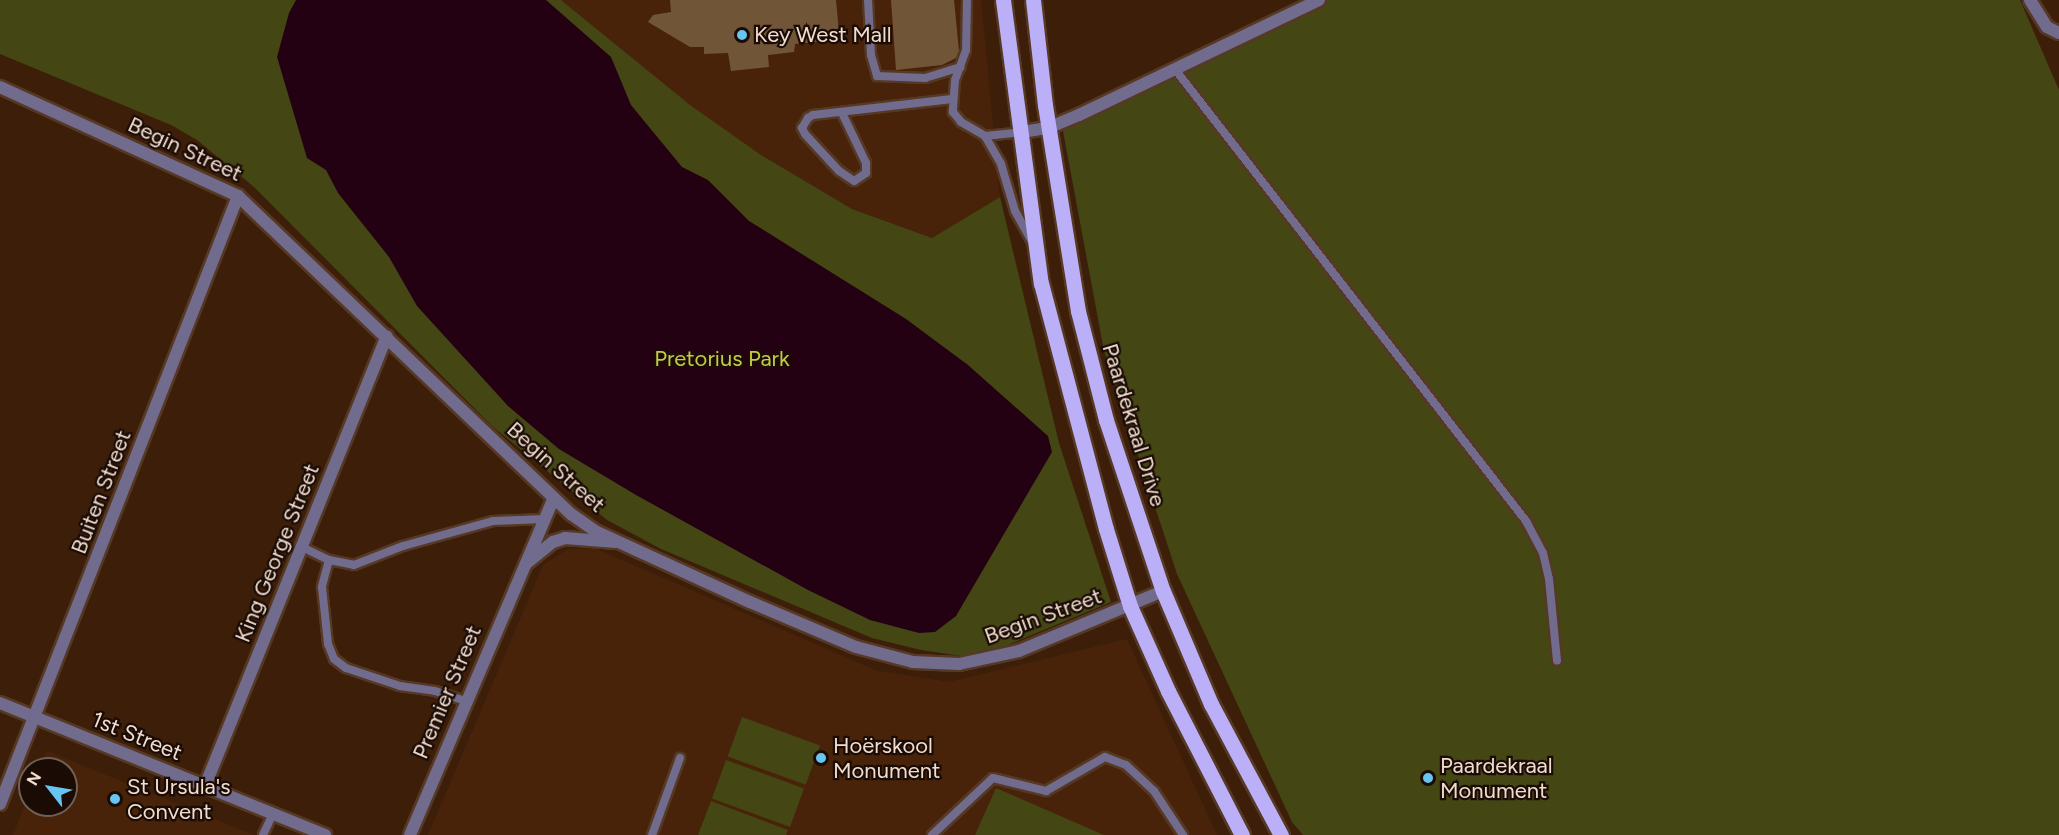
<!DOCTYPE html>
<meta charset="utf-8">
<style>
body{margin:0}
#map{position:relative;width:2059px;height:835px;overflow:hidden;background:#3d1e09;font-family:Figtree,sans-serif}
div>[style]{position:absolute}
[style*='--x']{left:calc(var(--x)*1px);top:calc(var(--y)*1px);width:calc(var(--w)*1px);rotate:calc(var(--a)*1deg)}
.built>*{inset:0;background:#482309}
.green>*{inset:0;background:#444614;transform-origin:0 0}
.water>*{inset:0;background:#240013}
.building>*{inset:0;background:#705637}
.roads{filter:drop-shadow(2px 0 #563925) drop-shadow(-2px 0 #563925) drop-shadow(0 2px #563925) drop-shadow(0 -2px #563925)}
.lane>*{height:8px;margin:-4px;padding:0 4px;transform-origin:4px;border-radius:4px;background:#716b8e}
.street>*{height:12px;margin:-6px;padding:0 6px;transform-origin:6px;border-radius:6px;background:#716b8e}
.primary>*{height:15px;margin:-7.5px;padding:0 7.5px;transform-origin:7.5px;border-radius:7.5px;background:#bbaff8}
.dots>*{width:16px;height:16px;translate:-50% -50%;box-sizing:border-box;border:3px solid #1a0c05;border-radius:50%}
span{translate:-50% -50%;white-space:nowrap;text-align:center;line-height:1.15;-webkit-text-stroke:4.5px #1a0c05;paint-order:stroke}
.poi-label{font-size:22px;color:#f1dcd0}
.left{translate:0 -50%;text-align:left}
.street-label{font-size:22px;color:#f1dcd0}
.park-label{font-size:22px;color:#c5ca48}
.north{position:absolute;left:18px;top:757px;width:60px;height:60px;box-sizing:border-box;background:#1a0c05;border:2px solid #705f56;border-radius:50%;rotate:301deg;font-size:16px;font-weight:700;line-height:24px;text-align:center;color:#f1dcd0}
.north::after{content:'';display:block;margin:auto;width:21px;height:27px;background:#68c4f0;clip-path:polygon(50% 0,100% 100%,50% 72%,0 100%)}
</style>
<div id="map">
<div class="built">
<div style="clip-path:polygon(561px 0,981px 0,1000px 197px,932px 238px,852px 209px,761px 155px,689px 105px)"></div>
<div style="clip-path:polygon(568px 549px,597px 549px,875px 670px,949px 682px,1127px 639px,1217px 835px,428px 835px,543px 565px)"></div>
<div style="clip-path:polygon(47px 751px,254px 835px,13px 835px,30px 792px,30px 805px,66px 805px,66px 769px,40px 769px)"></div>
</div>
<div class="green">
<div style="clip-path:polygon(0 0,561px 0,690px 105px,761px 155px,852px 209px,932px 238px,1000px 197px,1059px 443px,1111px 602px,991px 652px,962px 656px,921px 650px,872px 638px,661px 549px,607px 520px,492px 426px,254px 187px,197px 140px,171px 125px,0 54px)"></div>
<div style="clip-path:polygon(1323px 0,2020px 0,2059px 90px,2059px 835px,1303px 835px,1292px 822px,1177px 574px,1104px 351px,1060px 115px)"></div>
<div style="left:742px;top:717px;width:83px;height:42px;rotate:20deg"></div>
<div style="left:726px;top:760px;width:83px;height:41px;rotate:20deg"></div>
<div style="clip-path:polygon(996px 788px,1104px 835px,975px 835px)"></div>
<div style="clip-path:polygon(711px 801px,788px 830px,786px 835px,698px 835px)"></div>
</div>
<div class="water">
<div style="clip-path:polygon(296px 0,546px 0,611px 57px,631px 105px,682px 167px,708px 180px,749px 221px,906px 319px,968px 365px,1048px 436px,1052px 452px,956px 616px,935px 632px,919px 633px,870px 620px,808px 590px,636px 495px,559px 449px,508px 406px,417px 306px,389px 257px,338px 193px,326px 170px,307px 158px,277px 57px,289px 13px)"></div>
</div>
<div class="building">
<div style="clip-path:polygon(670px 0,836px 0,839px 32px,817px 34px,817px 42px,795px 44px,794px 52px,768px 55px,769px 67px,731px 71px,728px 53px,704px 54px,704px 47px,690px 47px,648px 22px,653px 15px,671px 12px)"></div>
<div style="clip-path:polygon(891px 0,954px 0,959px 51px,956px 58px,942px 65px,896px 70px)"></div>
</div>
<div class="roads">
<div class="lane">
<div style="--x:868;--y:0;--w:55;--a:86.9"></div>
<div style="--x:871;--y:55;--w:22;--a:74"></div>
<div style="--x:877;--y:76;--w:48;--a:2.4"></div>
<div style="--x:925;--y:78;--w:37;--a:-17"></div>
<div style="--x:967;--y:0;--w:50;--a:91.1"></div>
<div style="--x:966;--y:50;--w:32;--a:110"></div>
<div style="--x:955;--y:80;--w:32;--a:94"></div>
<div style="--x:953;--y:112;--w:13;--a:51"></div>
<div style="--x:961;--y:122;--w:28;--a:30"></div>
<div style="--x:985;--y:136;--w:37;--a:-6"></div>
<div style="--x:1174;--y:68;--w:574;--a:52.15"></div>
<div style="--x:1526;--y:521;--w:36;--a:62"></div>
<div style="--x:1543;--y:553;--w:27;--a:77"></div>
<div style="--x:1549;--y:579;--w:82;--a:84.4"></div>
<div style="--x:842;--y:113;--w:55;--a:64.4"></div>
<div style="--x:866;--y:163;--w:10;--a:90"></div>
<div style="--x:866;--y:173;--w:14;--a:146"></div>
<div style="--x:854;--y:181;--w:18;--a:-146"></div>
<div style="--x:839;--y:171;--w:50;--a:-132.6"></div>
<div style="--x:805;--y:134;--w:7;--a:-117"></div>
<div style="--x:802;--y:128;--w:12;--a:-59"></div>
<div style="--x:808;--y:118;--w:6;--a:-31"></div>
<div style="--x:813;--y:115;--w:140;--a:-6.6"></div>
<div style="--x:985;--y:136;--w:32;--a:60"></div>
<div style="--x:1001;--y:164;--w:49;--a:73.4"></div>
<div style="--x:1015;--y:211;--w:38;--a:61"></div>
<div style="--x:302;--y:547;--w:30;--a:26"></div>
<div style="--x:329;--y:560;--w:25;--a:11"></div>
<div style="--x:354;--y:565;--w:53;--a:-21.2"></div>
<div style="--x:403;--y:546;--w:93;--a:-15.5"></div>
<div style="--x:493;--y:521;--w:52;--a:-2.2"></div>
<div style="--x:329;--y:560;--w:28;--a:105"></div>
<div style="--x:322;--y:587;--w:57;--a:84"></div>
<div style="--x:328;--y:644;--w:16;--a:68"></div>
<div style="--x:334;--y:659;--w:15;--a:37"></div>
<div style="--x:346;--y:668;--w:57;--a:18.4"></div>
<div style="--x:400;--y:686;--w:35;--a:8"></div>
<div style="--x:435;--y:691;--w:33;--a:18"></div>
<div style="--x:263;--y:835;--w:23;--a:-65"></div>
<div style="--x:652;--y:835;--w:82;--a:-70"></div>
<div style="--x:932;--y:835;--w:83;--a:-43.1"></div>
<div style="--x:993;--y:778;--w:55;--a:13.8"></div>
<div style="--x:1046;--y:791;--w:68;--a:-30"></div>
<div style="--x:1105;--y:757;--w:22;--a:21"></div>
<div style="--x:1126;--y:765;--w:38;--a:43"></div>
<div style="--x:1154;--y:791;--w:53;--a:56.6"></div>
</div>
<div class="street">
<div style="--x:2030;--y:0;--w:32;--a:58"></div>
<div style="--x:2047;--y:27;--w:13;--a:27"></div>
<div style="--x:0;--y:87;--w:262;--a:24.6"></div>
<div style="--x:238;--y:196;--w:460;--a:43.7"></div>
<div style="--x:571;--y:514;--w:32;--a:35"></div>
<div style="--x:597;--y:532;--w:168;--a:24.6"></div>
<div style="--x:750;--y:602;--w:115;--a:23"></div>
<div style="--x:856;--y:647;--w:59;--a:14.7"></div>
<div style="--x:913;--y:662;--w:46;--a:2.5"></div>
<div style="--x:959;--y:664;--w:61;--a:-12.2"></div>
<div style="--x:1019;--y:651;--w:156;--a:-22.6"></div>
<div style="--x:1022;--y:132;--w:26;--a:-9"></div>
<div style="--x:1048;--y:128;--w:34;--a:-23"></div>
<div style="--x:1079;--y:115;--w:266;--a:-25.6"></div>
<div style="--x:528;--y:562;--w:32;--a:-39"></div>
<div style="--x:553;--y:542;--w:13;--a:-18"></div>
<div style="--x:565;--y:538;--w:51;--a:4.5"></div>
<div style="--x:0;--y:703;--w:351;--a:22.1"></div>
<div style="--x:205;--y:786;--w:485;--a:-68"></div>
<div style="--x:0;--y:804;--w:653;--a:-68.62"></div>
<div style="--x:410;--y:835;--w:366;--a:-66.9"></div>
</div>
<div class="primary">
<div style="--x:1003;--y:0;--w:286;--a:82.4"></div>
<div style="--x:1041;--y:283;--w:254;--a:75.2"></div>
<div style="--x:1106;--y:529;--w:81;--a:72.7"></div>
<div style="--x:1130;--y:606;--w:93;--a:65.9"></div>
<div style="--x:1168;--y:691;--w:162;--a:62.8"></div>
<div style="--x:1033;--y:0;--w:106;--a:83.5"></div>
<div style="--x:1045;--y:105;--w:209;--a:80.9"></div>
<div style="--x:1078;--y:311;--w:113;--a:75.6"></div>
<div style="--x:1106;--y:420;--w:180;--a:71.6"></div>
<div style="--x:1163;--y:591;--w:123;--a:67"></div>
<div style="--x:1211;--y:704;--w:149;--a:61.9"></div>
</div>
</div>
<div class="dots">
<div style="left:742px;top:35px;background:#68c4f0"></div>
<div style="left:821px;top:758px;background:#68c4f0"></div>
<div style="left:1428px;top:778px;background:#68c4f0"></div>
<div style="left:115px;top:799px;background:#68c4f0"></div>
</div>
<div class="poi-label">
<span class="left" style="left:754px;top:35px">Key West Mall</span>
<span class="left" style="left:833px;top:758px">Hoërskool<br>Monument</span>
<span class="left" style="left:1440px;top:778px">Paardekraal<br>Monument</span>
<span class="left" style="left:127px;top:799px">St Ursula's<br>Convent</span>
</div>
<div class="street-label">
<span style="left:185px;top:149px;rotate:25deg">Begin Street</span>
<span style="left:1134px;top:425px;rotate:73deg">Paardekraal Drive</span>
<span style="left:556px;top:467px;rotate:42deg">Begin Street</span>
<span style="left:101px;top:492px;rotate:-69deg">Buiten Street</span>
<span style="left:277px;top:553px;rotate:-68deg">King George Street</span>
<span style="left:1043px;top:616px;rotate:-20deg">Begin Street</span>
<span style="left:447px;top:692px;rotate:-67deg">Premier Street</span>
<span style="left:137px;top:736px;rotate:22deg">1st Street</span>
</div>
<div class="park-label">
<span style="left:722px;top:359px">Pretorius Park</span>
</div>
<div class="north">N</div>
</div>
